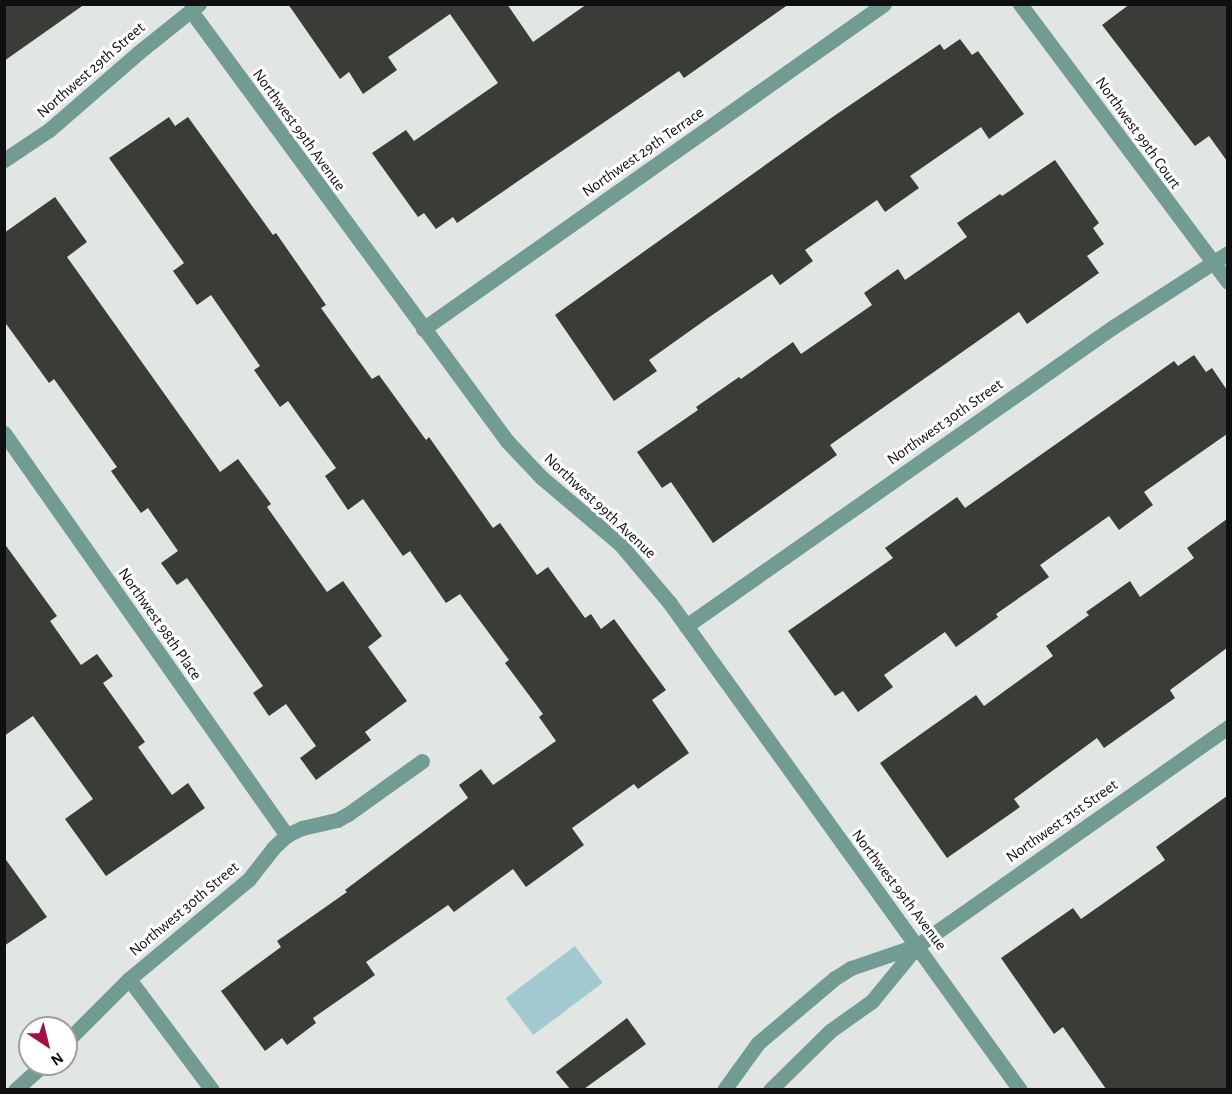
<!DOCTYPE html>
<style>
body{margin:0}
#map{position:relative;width:1232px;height:1094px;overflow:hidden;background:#e1e6e2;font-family:"Alegreya Sans",sans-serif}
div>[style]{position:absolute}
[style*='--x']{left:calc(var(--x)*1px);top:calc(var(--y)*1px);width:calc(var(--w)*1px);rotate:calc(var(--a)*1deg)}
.water>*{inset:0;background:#a2c8d0;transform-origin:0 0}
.building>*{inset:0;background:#3a3c37}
.minor>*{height:15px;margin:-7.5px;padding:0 7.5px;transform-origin:7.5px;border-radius:7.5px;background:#729b93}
span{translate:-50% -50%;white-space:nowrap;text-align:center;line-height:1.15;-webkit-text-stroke:6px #fff;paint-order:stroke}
.street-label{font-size:16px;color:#0e100f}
.frame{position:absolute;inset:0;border:6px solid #0e100f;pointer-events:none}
.north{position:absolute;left:18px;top:1016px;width:60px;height:60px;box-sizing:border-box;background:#fff;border:2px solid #9f9f9f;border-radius:50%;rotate:145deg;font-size:16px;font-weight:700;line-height:24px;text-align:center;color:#0e100f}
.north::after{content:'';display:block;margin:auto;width:21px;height:27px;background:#a40f4b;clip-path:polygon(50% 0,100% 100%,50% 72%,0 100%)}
</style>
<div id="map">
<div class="water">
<div style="left:575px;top:946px;width:46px;height:87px;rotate:53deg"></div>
</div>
<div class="building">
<div style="clip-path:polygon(4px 4px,85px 4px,4px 61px)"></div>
<div style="clip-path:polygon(288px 4px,507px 4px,533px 42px,587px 4px,789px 4px,684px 78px,679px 71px,457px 223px,453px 217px,436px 229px,424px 213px,418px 217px,372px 153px,406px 130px,414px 141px,498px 83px,450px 14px,388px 57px,397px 70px,363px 94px,349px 72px,340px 79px)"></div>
<div style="clip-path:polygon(1130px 4px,1227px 4px,1227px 161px,1209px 136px,1195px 146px,1102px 25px)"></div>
<div style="clip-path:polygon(960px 39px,972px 55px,978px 51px,1024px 114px,989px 139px,981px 127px,910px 176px,919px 188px,885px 212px,877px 200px,805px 250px,813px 261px,780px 285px,772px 274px,708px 318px,649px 360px,657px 371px,614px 401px,555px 315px,834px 116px,940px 44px,944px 50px)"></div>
<div style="clip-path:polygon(169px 117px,175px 126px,188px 117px,273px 235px,276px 233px,326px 305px,321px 308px,372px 379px,379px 375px,426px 440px,429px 437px,493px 528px,500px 523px,537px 575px,548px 567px,585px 618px,591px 614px,601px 629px,614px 619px,666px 690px,652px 700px,689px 753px,638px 789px,634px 784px,572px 828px,584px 845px,526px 887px,513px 869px,454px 912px,448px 905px,366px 962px,375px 975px,313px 1018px,316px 1023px,287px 1045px,282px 1038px,265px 1051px,221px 991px,281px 947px,277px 941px,347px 892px,345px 890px,468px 798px,459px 785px,481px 769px,493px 785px,556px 741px,539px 717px,543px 714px,505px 663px,509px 660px,460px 594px,446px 603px,410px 551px,403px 556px,363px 499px,348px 510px,325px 476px,336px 468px,288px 401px,280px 407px,254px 370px,260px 366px,211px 295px,197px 305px,173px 271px,184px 263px,109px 158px)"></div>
<div style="clip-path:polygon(1055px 160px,1099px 223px,1093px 228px,1104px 244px,1087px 256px,1099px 273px,1027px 324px,1019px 312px,830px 445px,837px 455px,713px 543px,671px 482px,662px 488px,637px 452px,698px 410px,696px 407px,739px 377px,741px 379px,793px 342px,801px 354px,872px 305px,864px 293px,898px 269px,905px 280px,967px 237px,957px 223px,1000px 194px,1002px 196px)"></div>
<div style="clip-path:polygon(55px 197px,87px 242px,67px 257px,220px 472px,238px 459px,271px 504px,267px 507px,327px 592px,343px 581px,382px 636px,368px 647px,407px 701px,365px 732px,371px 740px,316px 780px,300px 758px,316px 746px,286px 704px,269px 716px,253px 693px,263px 686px,187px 578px,177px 585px,161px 563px,178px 551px,148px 508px,141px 513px,111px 471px,117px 467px,54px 379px,49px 383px,4px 321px,4px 233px)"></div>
<div style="clip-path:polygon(1194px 355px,1206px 372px,1212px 368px,1227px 390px,1227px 434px,1144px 492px,1153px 505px,1119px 530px,1109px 516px,1040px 565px,1049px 577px,996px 614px,998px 617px,956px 647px,945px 632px,884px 675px,893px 687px,858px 712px,843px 691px,835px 696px,788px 631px,893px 558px,885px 548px,957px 497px,965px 508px,1174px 361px,1178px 366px)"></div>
<div style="clip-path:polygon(1227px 519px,1227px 648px,1170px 690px,1175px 698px,1104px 748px,1097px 738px,1014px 799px,1020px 807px,947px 858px,880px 763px,976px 695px,984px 706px,1053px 656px,1046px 646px,1089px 615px,1086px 612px,1130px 581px,1140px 597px,1194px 558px,1187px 548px)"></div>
<div style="clip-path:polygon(4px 543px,57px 616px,50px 621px,81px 665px,97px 654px,113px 676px,103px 683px,145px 742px,138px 747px,172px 795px,188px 783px,205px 808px,106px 876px,65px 819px,93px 799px,33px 716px,4px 736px)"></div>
<div style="clip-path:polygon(1227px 796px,1227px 1089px,1106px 1089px,1063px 1027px,1054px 1034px,1001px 958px,1073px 908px,1081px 919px,1165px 860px,1156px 847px)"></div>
<div style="clip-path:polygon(4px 857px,47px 917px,4px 946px)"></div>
<div style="clip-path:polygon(627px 1018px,646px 1044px,584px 1089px,570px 1089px,556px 1072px)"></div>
</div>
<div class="minor">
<div style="--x:1020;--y:4;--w:347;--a:53.2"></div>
<div style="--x:191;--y:11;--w:534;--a:53.69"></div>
<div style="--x:507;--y:441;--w:50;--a:46.6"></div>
<div style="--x:541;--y:477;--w:104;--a:40.3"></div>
<div style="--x:620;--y:544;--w:76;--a:49.8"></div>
<div style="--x:669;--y:602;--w:601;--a:54.27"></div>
<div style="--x:4;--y:160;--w:54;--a:-33.7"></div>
<div style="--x:49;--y:130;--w:119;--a:-40.9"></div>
<div style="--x:139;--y:52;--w:77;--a:-38.7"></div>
<div style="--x:423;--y:329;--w:564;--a:-35.18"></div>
<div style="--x:4;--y:433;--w:492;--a:54.9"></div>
<div style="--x:686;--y:626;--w:521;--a:-35"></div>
<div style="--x:1113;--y:327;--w:137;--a:-32.8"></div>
<div style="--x:129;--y:979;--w:139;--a:53.2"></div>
<div style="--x:66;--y:1042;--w:89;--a:-45"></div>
<div style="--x:129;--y:979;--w:156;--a:-39.8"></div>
<div style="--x:249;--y:879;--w:39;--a:-52"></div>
<div style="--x:273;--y:848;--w:19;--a:-43"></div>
<div style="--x:287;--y:835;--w:17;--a:-25"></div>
<div style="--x:302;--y:828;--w:36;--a:-13"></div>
<div style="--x:337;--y:820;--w:13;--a:-29"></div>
<div style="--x:348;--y:814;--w:91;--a:-35.6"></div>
<div style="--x:15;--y:1090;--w:39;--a:-42"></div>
<div style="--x:724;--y:1090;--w:58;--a:-54.1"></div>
<div style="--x:758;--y:1043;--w:101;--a:-40.2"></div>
<div style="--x:835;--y:978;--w:19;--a:-32"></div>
<div style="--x:851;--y:968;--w:71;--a:-18.9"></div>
<div style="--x:770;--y:1090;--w:84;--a:-44.5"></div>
<div style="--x:830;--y:1031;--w:52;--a:-35.5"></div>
<div style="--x:872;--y:1001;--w:72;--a:-50.6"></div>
<div style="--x:918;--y:945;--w:379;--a:-35.1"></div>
</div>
<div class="street-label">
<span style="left:91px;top:70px;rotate:-41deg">Northwest 29th Street</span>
<span style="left:299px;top:130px;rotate:54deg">Northwest 99th Avenue</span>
<span style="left:1138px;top:133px;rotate:54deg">Northwest 99th Court</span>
<span style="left:643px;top:152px;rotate:-35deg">Northwest 29th Terrace</span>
<span style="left:945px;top:422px;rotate:-35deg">Northwest 30th Street</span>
<span style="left:600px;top:506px;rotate:43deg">Northwest 99th Avenue</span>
<span style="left:160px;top:624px;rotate:55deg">Northwest 98th Place</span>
<span style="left:1062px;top:821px;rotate:-35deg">Northwest 31st Street</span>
<span style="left:899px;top:890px;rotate:53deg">Northwest 99th Avenue</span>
<span style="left:184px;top:909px;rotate:-40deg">Northwest 30th Street</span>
</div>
<div class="frame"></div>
<div class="north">N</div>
</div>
